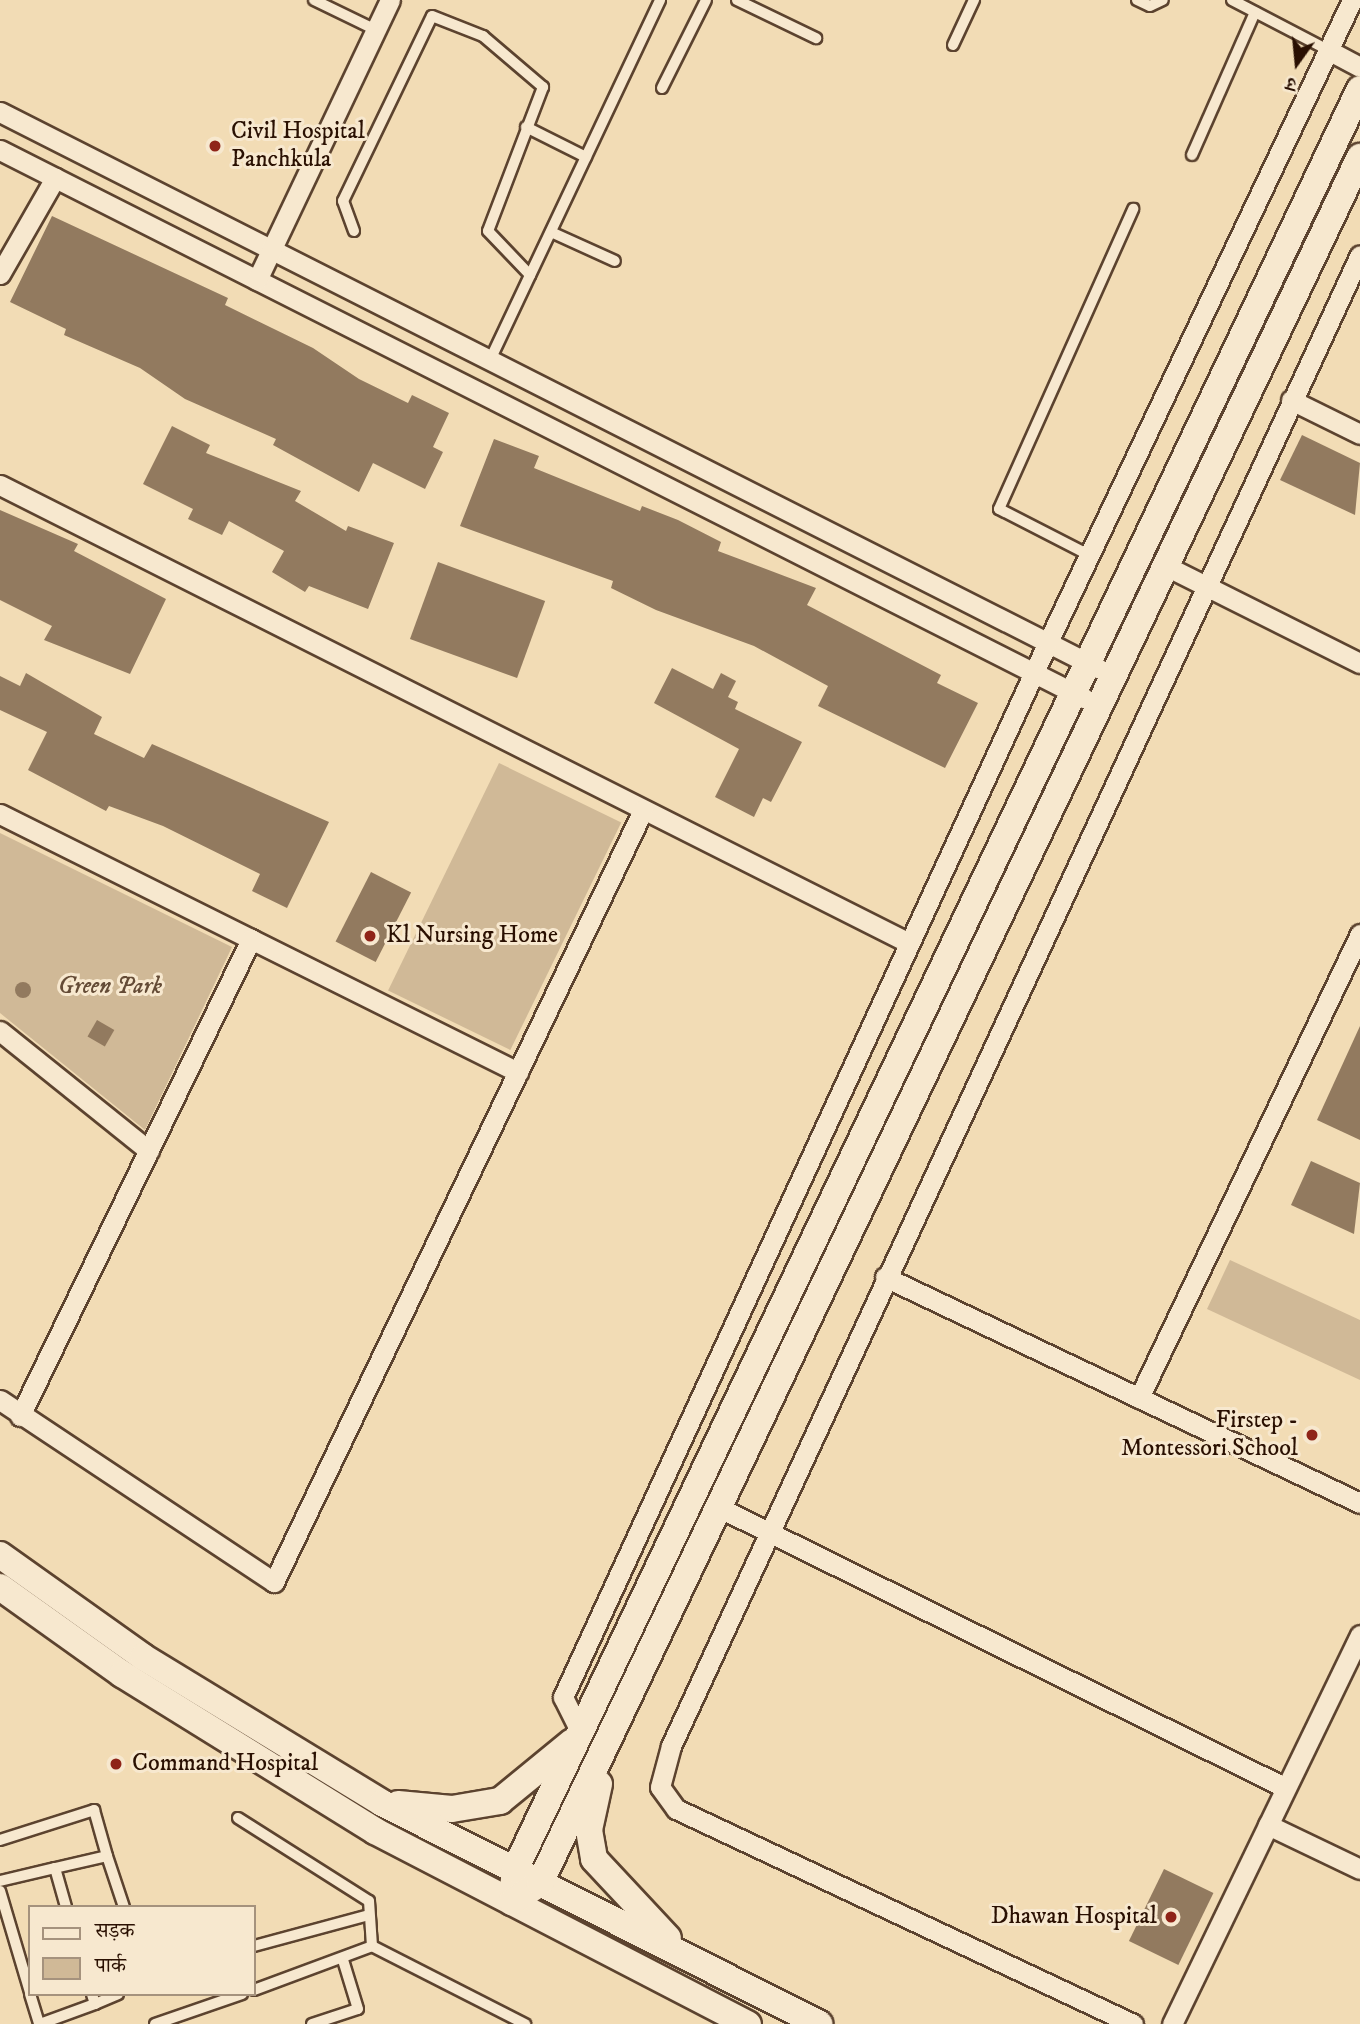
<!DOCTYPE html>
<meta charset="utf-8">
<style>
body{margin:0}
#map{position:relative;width:1360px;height:2024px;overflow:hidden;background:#f2dcb5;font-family:"IM FELL DW Pica","Noto Serif Devanagari",serif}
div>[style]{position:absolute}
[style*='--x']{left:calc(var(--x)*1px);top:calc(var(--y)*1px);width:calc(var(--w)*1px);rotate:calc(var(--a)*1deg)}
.green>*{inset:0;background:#d0b997;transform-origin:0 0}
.building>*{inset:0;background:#927a5f;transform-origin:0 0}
.round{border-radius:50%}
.roads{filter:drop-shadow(2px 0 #5c432f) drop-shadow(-2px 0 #5c432f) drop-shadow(0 2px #5c432f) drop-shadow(0 -2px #5c432f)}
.lane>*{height:10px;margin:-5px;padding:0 5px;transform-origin:5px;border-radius:5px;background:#f7e8cf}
.street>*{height:19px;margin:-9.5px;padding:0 9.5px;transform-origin:9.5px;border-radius:9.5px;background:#f7e8cf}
.secondary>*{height:26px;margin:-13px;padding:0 13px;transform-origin:13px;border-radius:13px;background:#f7e8cf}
.dots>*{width:19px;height:19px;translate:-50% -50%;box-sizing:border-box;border:4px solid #f7e8cf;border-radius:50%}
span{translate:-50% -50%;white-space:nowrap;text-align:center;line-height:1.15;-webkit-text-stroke:6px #f7e8cf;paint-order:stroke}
.poi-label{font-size:24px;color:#2a1002}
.left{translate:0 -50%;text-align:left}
.right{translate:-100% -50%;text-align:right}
.park-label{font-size:24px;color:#644b36;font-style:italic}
.legend{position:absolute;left:28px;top:1905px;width:228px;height:91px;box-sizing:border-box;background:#f7e8cf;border:2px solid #a5927d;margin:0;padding:9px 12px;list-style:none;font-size:21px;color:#2a1002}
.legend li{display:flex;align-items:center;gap:14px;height:35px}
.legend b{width:35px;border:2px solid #a5927d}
.north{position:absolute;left:1262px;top:28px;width:70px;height:70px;-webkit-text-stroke:5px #f7e8cf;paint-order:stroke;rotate:195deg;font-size:19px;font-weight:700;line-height:28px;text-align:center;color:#2a1002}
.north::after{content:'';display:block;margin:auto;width:24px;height:32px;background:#2a1002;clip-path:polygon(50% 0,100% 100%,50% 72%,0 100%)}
</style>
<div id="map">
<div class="green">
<div style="left:499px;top:763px;width:136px;height:253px;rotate:26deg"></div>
<div style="clip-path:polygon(0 833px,232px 947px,145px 1130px,0 1013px)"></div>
<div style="clip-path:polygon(1230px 1260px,1360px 1320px,1360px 1380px,1207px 1309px)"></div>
</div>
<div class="building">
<div style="clip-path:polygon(52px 216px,228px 298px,225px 305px,313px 348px,359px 379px,408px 403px,412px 395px,449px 413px,433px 447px,443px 452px,425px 489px,373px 463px,359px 492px,273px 445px,276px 439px,185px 399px,140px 368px,64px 335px,66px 329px,10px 302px)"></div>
<div style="clip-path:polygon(172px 426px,210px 445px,206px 453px,301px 491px,295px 501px,346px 531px,348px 526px,394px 543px,368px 609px,309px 586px,305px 592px,272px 572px,284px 551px,229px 521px,222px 535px,188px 519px,193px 509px,143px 484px)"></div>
<div style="clip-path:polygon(1302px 435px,1360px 463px,1355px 515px,1280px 480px)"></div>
<div style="clip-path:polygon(494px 439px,539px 456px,534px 468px,640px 511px,642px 506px,678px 520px,721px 542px,718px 551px,816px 588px,807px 605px,941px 675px,937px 683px,978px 703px,945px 768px,818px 706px,828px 686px,754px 646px,656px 610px,611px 588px,613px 581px,460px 526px)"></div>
<div style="clip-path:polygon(0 510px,78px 544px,74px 551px,166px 599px,130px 674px,44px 640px,52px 626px,0 600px)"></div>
<div style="left:438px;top:562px;width:114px;height:82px;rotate:20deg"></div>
<div style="clip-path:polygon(672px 668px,713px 689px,721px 673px,736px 681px,728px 697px,738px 702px,735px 709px,802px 742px,771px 802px,763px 798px,754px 817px,715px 797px,739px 749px,654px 703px)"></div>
<div style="clip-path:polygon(26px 673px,102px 717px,94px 734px,144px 758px,152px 744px,329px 822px,287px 908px,252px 891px,260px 874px,163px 826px,109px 806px,106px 811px,28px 770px,47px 732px,0 710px,0 676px,20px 686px)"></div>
<div style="left:371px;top:872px;width:45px;height:78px;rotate:27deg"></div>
<div class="round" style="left:15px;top:982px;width:16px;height:16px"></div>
<div style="left:97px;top:1020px;width:20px;height:19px;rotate:30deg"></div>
<div style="clip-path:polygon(1360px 1026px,1360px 1140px,1317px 1120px)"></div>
<div style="clip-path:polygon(1311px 1161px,1360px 1183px,1354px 1234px,1291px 1205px)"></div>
<div style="left:1164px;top:1869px;width:55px;height:80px;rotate:26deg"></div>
</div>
<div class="roads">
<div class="lane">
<div style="--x:314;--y:0;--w:69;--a:25.8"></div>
<div style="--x:737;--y:0;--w:88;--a:25.7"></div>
<div style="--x:1137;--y:0;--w:14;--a:25"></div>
<div style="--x:1150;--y:6;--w:14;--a:-25"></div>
<div style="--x:1232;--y:0;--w:108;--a:27.5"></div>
<div style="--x:953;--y:45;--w:50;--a:-65"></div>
<div style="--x:662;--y:88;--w:98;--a:-63.4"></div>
<div style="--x:526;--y:127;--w:67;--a:26.6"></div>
<div style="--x:1192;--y:155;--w:156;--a:-66.2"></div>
<div style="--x:354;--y:231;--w:32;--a:-110"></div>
<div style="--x:343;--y:201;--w:205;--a:-64.3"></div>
<div style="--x:432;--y:16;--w:55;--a:21.4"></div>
<div style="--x:483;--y:36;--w:79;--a:40.4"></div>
<div style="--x:543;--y:87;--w:154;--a:110.9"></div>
<div style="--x:488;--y:231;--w:61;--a:46.3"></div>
<div style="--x:551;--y:232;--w:70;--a:24.4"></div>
<div style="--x:490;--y:360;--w:398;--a:-64.7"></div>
<div style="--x:1089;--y:555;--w:101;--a:-152.9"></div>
<div style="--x:999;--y:509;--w:329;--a:-65.9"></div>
<div style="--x:238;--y:1818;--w:155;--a:32.4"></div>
<div style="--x:369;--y:1901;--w:45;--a:86.2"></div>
<div style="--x:0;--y:1840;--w:99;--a:-17.7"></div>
<div style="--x:94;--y:1810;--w:48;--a:74.2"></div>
<div style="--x:55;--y:1868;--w:53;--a:-13"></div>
<div style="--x:107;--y:1856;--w:54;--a:71.6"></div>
<div style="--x:0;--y:1881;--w:57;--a:-13.3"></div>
<div style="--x:55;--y:1868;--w:41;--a:74.2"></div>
<div style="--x:0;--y:1891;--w:105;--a:73.5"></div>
<div style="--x:254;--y:1946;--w:119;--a:-15.1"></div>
<div style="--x:254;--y:1990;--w:126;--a:-20.4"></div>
<div style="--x:372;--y:1946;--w:172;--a:27"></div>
<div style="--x:30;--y:1994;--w:31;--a:73"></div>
<div style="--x:95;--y:2004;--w:25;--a:-23"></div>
<div style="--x:40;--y:2024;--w:59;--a:-20"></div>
<div style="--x:95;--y:2004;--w:10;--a:-107"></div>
<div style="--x:155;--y:2024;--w:92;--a:-19"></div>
<div style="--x:312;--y:2024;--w:48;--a:-18.1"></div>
<div style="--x:358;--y:2009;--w:51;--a:-107"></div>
</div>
<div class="street">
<div style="--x:1328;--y:50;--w:36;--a:28"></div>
<div style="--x:0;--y:112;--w:1231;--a:26.86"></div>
<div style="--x:0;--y:150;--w:1215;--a:26.82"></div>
<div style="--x:0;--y:274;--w:111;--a:-60.2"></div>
<div style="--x:257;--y:280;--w:310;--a:-64.6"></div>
<div style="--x:1291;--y:400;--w:77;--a:26.2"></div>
<div style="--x:0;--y:485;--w:1018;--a:26.74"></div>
<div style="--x:1166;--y:566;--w:217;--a:26.6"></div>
<div style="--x:0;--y:814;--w:579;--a:26.48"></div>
<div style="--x:0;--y:1031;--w:191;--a:38.8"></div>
<div style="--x:885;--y:1277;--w:526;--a:25.44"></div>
<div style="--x:1139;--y:1398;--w:514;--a:-64.53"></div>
<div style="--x:0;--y:1400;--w:329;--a:33.6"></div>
<div style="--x:274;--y:1582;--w:856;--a:-64.45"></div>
<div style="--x:20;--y:1416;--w:530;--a:-64.16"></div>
<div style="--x:720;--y:1508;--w:631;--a:26.32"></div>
<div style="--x:581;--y:1733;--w:40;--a:-116.6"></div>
<div style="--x:563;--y:1697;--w:1161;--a:-65.31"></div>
<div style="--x:1048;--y:642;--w:710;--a:-64.66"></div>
<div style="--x:1268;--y:1825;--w:102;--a:25.6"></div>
<div style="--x:1133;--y:2024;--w:505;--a:-154.8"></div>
<div style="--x:676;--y:1809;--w:27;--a:-126"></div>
<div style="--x:660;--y:1787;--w:42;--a:-75"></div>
<div style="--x:671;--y:1746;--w:1642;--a:-65.2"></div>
<div style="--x:1172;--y:2024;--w:432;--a:-64.2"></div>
</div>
<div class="secondary">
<div style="--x:0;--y:1555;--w:176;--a:35.5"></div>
<div style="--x:143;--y:1657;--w:280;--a:31.4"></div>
<div style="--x:382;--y:1803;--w:490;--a:26.8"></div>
<div style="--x:0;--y:1587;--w:150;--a:35.5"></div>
<div style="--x:122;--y:1674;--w:298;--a:31.8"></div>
<div style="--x:375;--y:1831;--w:420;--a:27.4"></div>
<div style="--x:599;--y:1784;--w:47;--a:102.3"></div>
<div style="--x:589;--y:1830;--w:29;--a:80"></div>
<div style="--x:594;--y:1859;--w:108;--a:46.9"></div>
<div style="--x:398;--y:1804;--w:54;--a:5.3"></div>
<div style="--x:452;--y:1809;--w:49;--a:-9.5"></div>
<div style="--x:500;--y:1801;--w:93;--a:-39.3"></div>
<div style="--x:512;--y:1902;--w:32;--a:-85"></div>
<div style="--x:515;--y:1870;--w:1971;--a:-64.62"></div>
<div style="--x:512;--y:1902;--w:34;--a:-34"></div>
<div style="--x:540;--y:1883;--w:1911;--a:-64.59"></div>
</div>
</div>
<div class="dots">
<div style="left:215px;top:146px;background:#8f2418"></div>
<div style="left:370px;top:936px;background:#8f2418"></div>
<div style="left:1312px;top:1435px;background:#8f2418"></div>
<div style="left:116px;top:1764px;background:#8f2418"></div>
<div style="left:1171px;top:1917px;background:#8f2418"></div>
</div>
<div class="poi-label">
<span class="left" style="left:231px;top:146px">Civil Hospital<br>Panchkula</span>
<span class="left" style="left:386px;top:936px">Kl Nursing Home</span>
<span class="right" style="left:1298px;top:1435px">Firstep -<br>Montessori School</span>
<span class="left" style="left:132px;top:1764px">Command Hospital</span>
<span class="right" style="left:1157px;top:1917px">Dhawan Hospital</span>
</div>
<div class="park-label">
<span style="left:110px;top:987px">Green Park</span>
</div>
<ul class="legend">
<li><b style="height:9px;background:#f7e8cf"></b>सड़क</li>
<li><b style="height:19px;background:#d0b997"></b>पार्क</li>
</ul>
<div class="north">उ</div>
</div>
